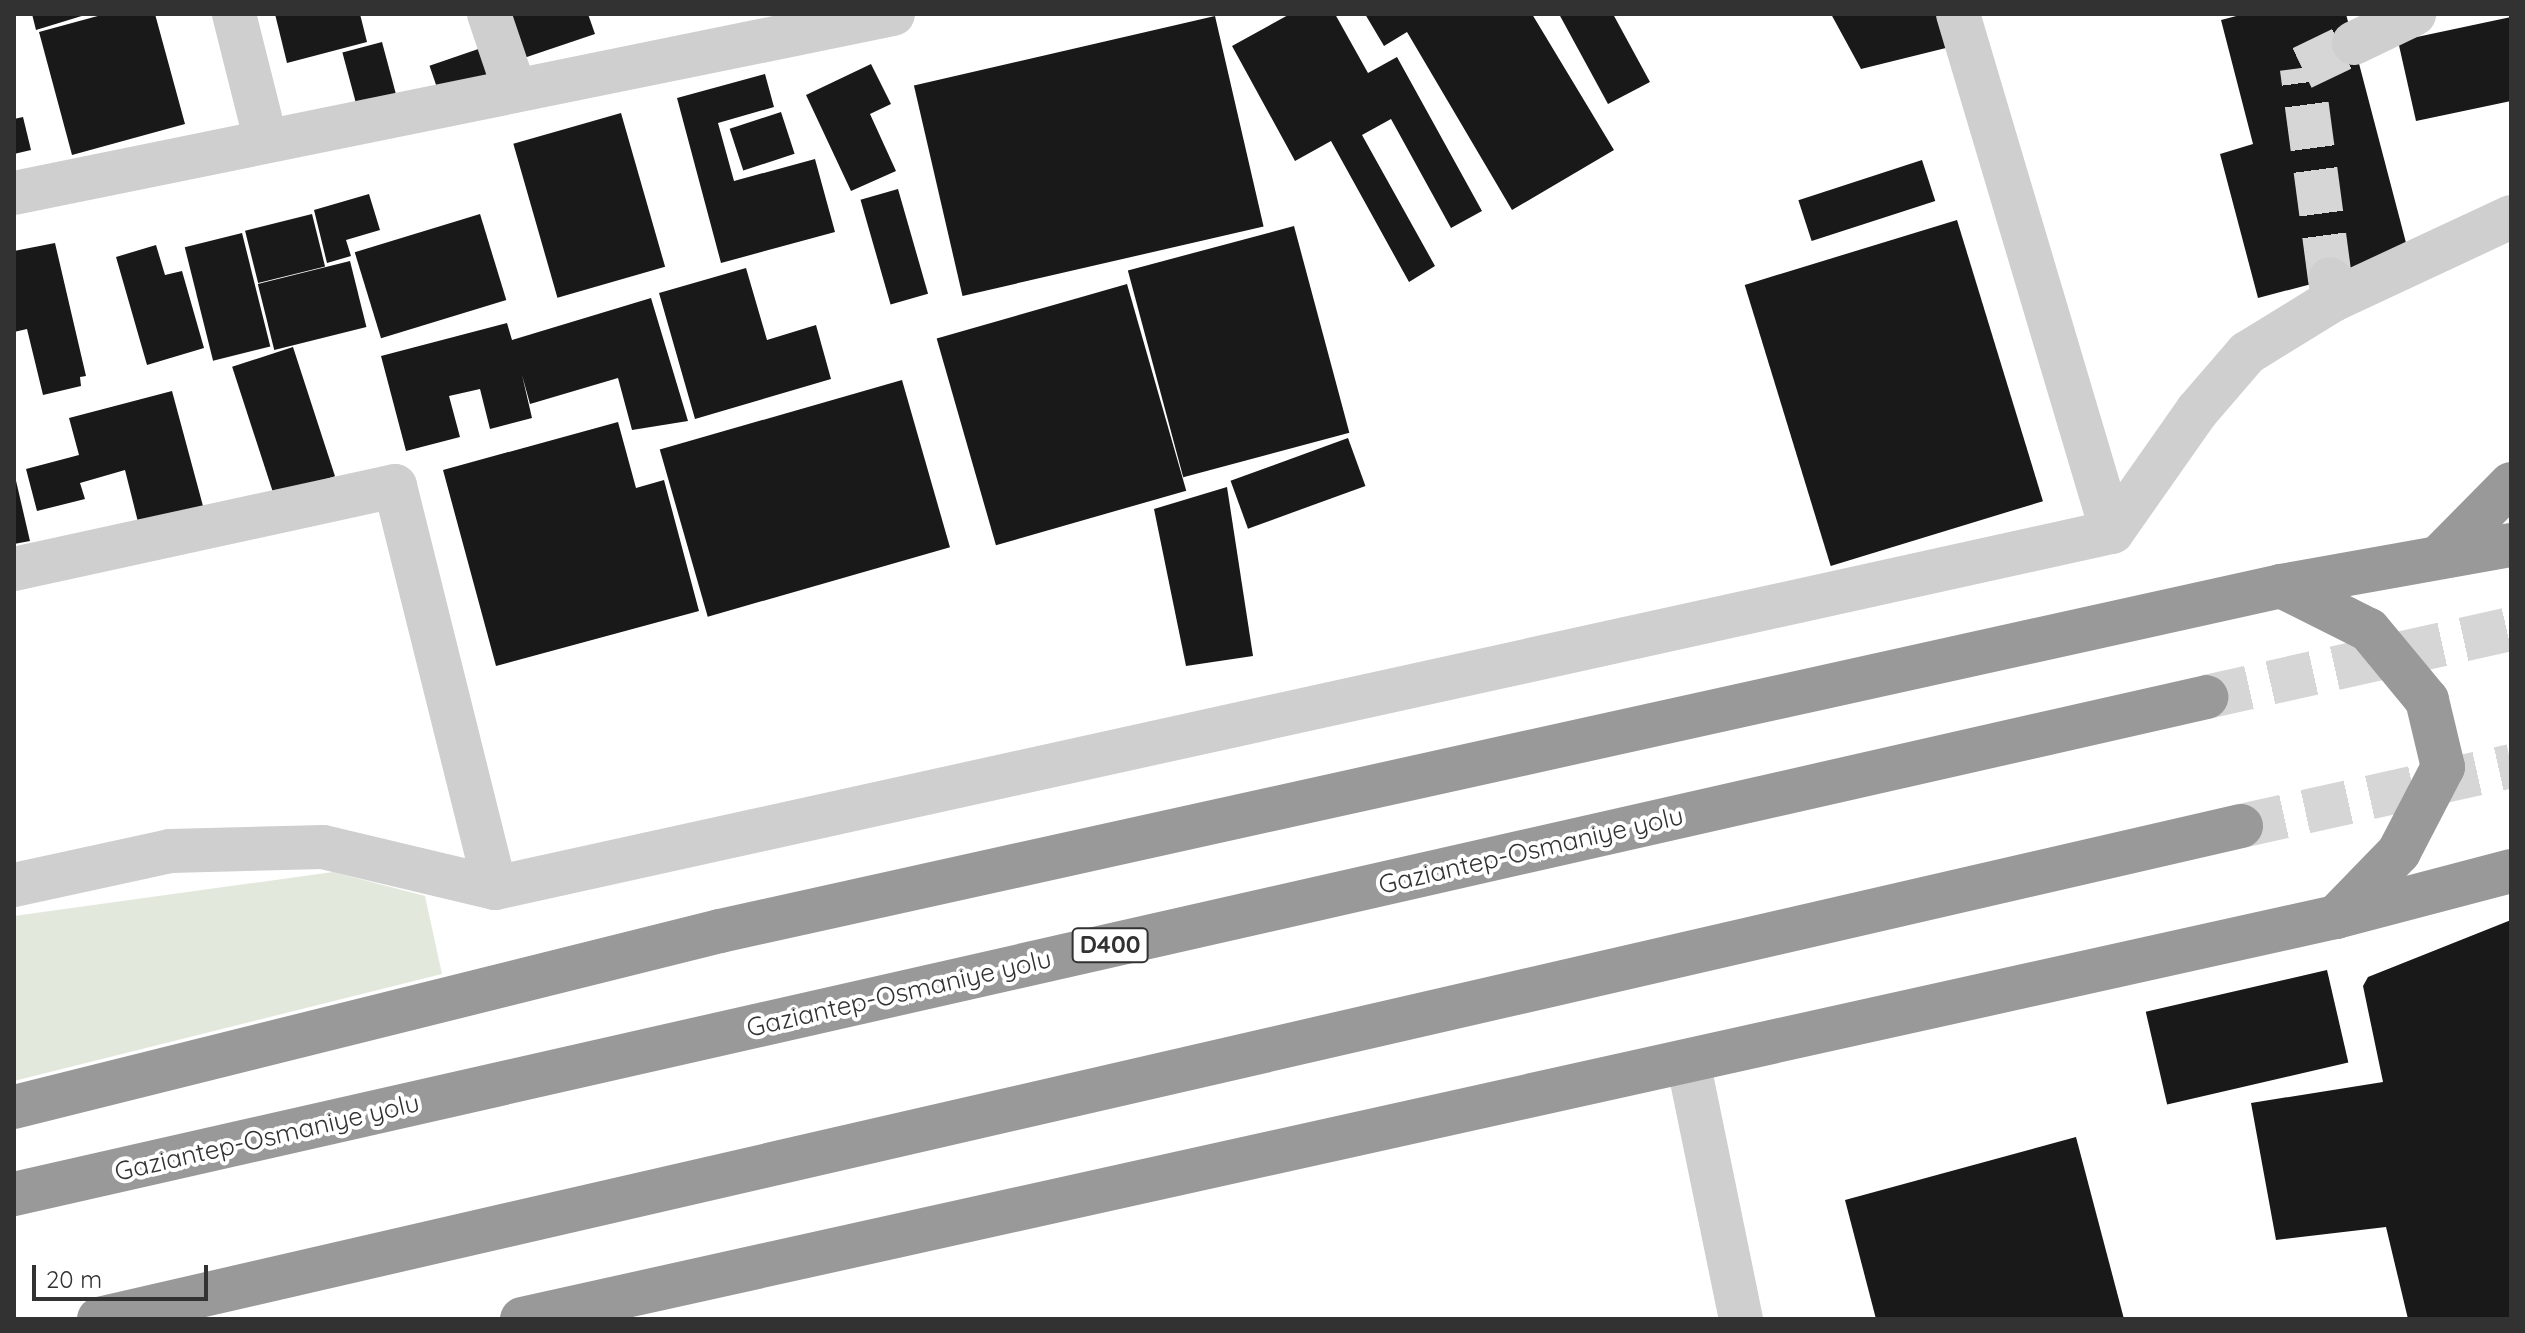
<!DOCTYPE html>
<style>
body{margin:0}
#map{position:relative;width:2525px;height:1333px;overflow:hidden;background:#fff;font-family:Quicksand,sans-serif}
div>[style]{position:absolute}
[style*='--x']{left:calc(var(--x)*1px);top:calc(var(--y)*1px);width:calc(var(--w)*1px);rotate:calc(var(--a)*1deg)}
.green>*{inset:0;background:#e2e8dc}
.building>*{inset:0;background:#191919;transform-origin:0 0}
.minor-tunnel>*{height:44px;margin-top:-22px;transform-origin:0;background:repeating-linear-gradient(90deg,#d6d6d6 0 44px,transparent 0 66px)}
.highway-tunnel>*{height:44px;margin-top:-22px;transform-origin:0;background:repeating-linear-gradient(90deg,#d6d6d6 0 44px,transparent 0 66px)}
.minor>*{height:44px;margin:-22px;padding:0 22px;transform-origin:22px;border-radius:22px;background:#cfcfcf}
.highway>*{height:44px;margin:-22px;padding:0 22px;transform-origin:22px;border-radius:22px;background:#999}
span{translate:-50% -50%;white-space:nowrap;text-align:center;line-height:1.15;-webkit-text-stroke:8px #fff;paint-order:stroke}
.shield-label span{padding:2px 6px;background:#fff;border:2px solid;border-radius:6px;-webkit-text-stroke-width:0}
.shield-label{font-size:24px;color:#323232;font-weight:700}
.street-label{font-size:26px;color:#323232}
.frame{position:absolute;inset:0;border:16px solid #323232;pointer-events:none}
.scale{position:absolute;left:32px;top:1265px;width:176px;height:36px;box-sizing:border-box;border:4px solid #323232;border-top:0;padding-left:10px;font-size:24px;line-height:28px;white-space:nowrap;color:#323232;-webkit-text-stroke:6px #fff;paint-order:stroke}
</style>
<div id="map">
<div class="green">
<div style="clip-path:polygon(333px 872px,425px 896px,442px 974px,14px 1081px,14px 916px)"></div>
</div>
<div class="building">
<div style="clip-path:polygon(32px 14px,85px 14px,85px 15px,36px 30px)"></div>
<div style="clip-path:polygon(105px 14px,155px 14px,185px 124px,72px 155px,39px 32px)"></div>
<div style="clip-path:polygon(275px 14px,360px 14px,367px 42px,287px 63px)"></div>
<div style="clip-path:polygon(500px 14px,588px 14px,595px 34px,515px 61px)"></div>
<div style="clip-path:polygon(1290px 14px,1335px 14px,1368px 73px,1397px 57px,1482px 211px,1451px 228px,1391px 119px,1362px 135px,1435px 266px,1409px 282px,1331px 141px,1295px 161px,1232px 46px)"></div>
<div style="clip-path:polygon(1365px 14px,1532px 14px,1614px 150px,1512px 210px,1407px 32px,1384px 46px)"></div>
<div style="clip-path:polygon(1559px 14px,1613px 14px,1650px 82px,1608px 104px)"></div>
<div style="clip-path:polygon(1831px 14px,1951px 14px,1958px 45px,1861px 69px)"></div>
<div style="clip-path:polygon(2244px 14px,2346px 14px,2410px 258px,2258px 298px,2220px 154px,2253px 144px,2221px 20px)"></div>
<div style="left:1215px;top:16px;width:216px;height:309px;rotate:77deg"></div>
<div style="clip-path:polygon(2511px 17px,2511px 101px,2416px 121px,2398px 41px)"></div>
<div style="left:382px;top:42px;width:55px;height:41px;rotate:75deg"></div>
<div style="left:490px;top:45px;width:37px;height:64px;rotate:71deg"></div>
<div style="clip-path:polygon(871px 64px,891px 104px,870px 114px,896px 171px,851px 191px,806px 95px)"></div>
<div style="clip-path:polygon(765px 74px,774px 107px,718px 123px,734px 181px,815px 159px,835px 232px,721px 263px,677px 98px)"></div>
<div style="left:781px;top:112px;width:44px;height:54px;rotate:72deg"></div>
<div style="left:621px;top:113px;width:160px;height:112px;rotate:74deg"></div>
<div style="clip-path:polygon(23px 117px,31px 150px,14px 154px,14px 119px)"></div>
<div style="left:1922px;top:160px;width:43px;height:130px;rotate:72deg"></div>
<div style="left:898px;top:189px;width:109px;height:39px;rotate:74deg"></div>
<div style="clip-path:polygon(369px 194px,380px 230px,346px 240px,351px 256px,327px 263px,314px 210px)"></div>
<div style="left:312px;top:214px;width:54px;height:69px;rotate:76deg"></div>
<div style="left:480px;top:214px;width:90px;height:131px;rotate:73deg"></div>
<div style="left:1957px;top:220px;width:294px;height:222px;rotate:73deg"></div>
<div style="left:1294px;top:226px;width:214px;height:172px;rotate:75deg"></div>
<div style="left:242px;top:233px;width:117px;height:59px;rotate:76deg"></div>
<div style="clip-path:polygon(55px 243px,86px 376px,80px 377px,81px 386px,43px 395px,27px 329px,14px 332px,14px 251px)"></div>
<div style="clip-path:polygon(156px 245px,165px 275px,182px 271px,204px 348px,147px 365px,116px 257px)"></div>
<div style="left:350px;top:261px;width:68px;height:95px;rotate:76deg"></div>
<div style="clip-path:polygon(746px 268px,767px 340px,816px 325px,831px 379px,695px 419px,659px 293px)"></div>
<div style="left:1127px;top:284px;width:215px;height:198px;rotate:74deg"></div>
<div style="clip-path:polygon(651px 298px,688px 421px,632px 430px,618px 378px,530px 404px,522px 375px,532px 418px,490px 429px,480px 389px,449px 396px,460px 437px,406px 451px,381px 356px,507px 323px,512px 340px)"></div>
<div style="left:293px;top:347px;width:136px;height:64px;rotate:72deg"></div>
<div style="left:902px;top:380px;width:174px;height:252px;rotate:74deg"></div>
<div style="clip-path:polygon(172px 391px,203px 506px,138px 522px,125px 470px,80px 483px,85px 499px,37px 511px,26px 469px,79px 455px,69px 418px)"></div>
<div style="clip-path:polygon(618px 422px,636px 488px,664px 480px,699px 611px,496px 666px,443px 470px)"></div>
<div style="left:1348px;top:438px;width:51px;height:125px;rotate:70deg"></div>
<div style="clip-path:polygon(14px 472px,30px 541px,14px 544px)"></div>
<div style="clip-path:polygon(1227px 487px,1253px 656px,1186px 666px,1154px 509px)"></div>
<div style="clip-path:polygon(2511px 920px,2511px 1319px,2408px 1319px,2386px 1227px,2276px 1240px,2251px 1103px,2383px 1082px,2363px 986px,2368px 977px)"></div>
<div style="left:2327px;top:970px;width:95px;height:186px;rotate:77deg"></div>
<div style="clip-path:polygon(2076px 1137px,2124px 1319px,1876px 1319px,1845px 1200px)"></div>
</div>
<div class="minor-tunnel">
<div style="--x:2330;--y:279;--w:213;--a:-97.6"></div>
<div style="--x:2302;--y:68;--w:58;--a:-25.7"></div>
</div>
<div class="highway-tunnel">
<div style="--x:2206;--y:697;--w:312;--a:-12.6"></div>
<div style="--x:2241;--y:826;--w:277;--a:-12.5"></div>
</div>
<div class="minor">
<div style="--x:234;--y:14;--w:131;--a:75.9"></div>
<div style="--x:489;--y:14;--w:81;--a:71.3"></div>
<div style="--x:1958;--y:14;--w:540;--a:73.44"></div>
<div style="--x:2354;--y:43;--w:67;--a:-25.8"></div>
<div style="--x:14;--y:193;--w:897;--a:-11.51"></div>
<div style="--x:2333;--y:300;--w:196;--a:-25"></div>
<div style="--x:14;--y:569;--w:390;--a:-12.3"></div>
<div style="--x:395;--y:486;--w:414;--a:76"></div>
<div style="--x:14;--y:885;--w:160;--a:-12.3"></div>
<div style="--x:170;--y:851;--w:153;--a:-1.5"></div>
<div style="--x:323;--y:847;--w:177;--a:13.4"></div>
<div style="--x:495;--y:888;--w:1656;--a:-12.42"></div>
<div style="--x:2112;--y:532;--w:148;--a:-54.9"></div>
<div style="--x:2197;--y:411;--w:77;--a:-49.2"></div>
<div style="--x:2247;--y:353;--w:101;--a:-31.6"></div>
<div style="--x:2333;--y:300;--w:21;--a:-98"></div>
<div style="--x:1688;--y:1061;--w:263;--a:78.4"></div>
</div>
<div class="highway">
<div style="--x:2443;--y:553;--w:97;--a:-45.4"></div>
<div style="--x:2281;--y:586;--w:98;--a:26.6"></div>
<div style="--x:2369;--y:630;--w:91;--a:50.4"></div>
<div style="--x:2427;--y:700;--w:69;--a:76.6"></div>
<div style="--x:2443;--y:767;--w:96;--a:117.4"></div>
<div style="--x:2399;--y:852;--w:91;--a:134.1"></div>
<div style="--x:14;--y:1107;--w:728;--a:-14"></div>
<div style="--x:720;--y:931;--w:1599;--a:-12.46"></div>
<div style="--x:2281;--y:586;--w:234;--a:-10.1"></div>
<div style="--x:14;--y:1194;--w:2248;--a:-12.77"></div>
<div style="--x:99;--y:1319;--w:2198;--a:-12.96"></div>
<div style="--x:522;--y:1319;--w:1858;--a:-12.5"></div>
<div style="--x:2336;--y:917;--w:181;--a:-14.7"></div>
</div>
<div class="shield-label">
<span style="left:1110px;top:945px">D400</span>
</div>
<div class="street-label">
<span style="left:1531px;top:850px;rotate:-13deg">Gaziantep-Osmaniye yolu</span>
<span style="left:899px;top:993px;rotate:-13deg">Gaziantep-Osmaniye yolu</span>
<span style="left:267px;top:1137px;rotate:-13deg">Gaziantep-Osmaniye yolu</span>
</div>
<div class="frame"></div>
<div class="scale">20 m</div>
</div>
